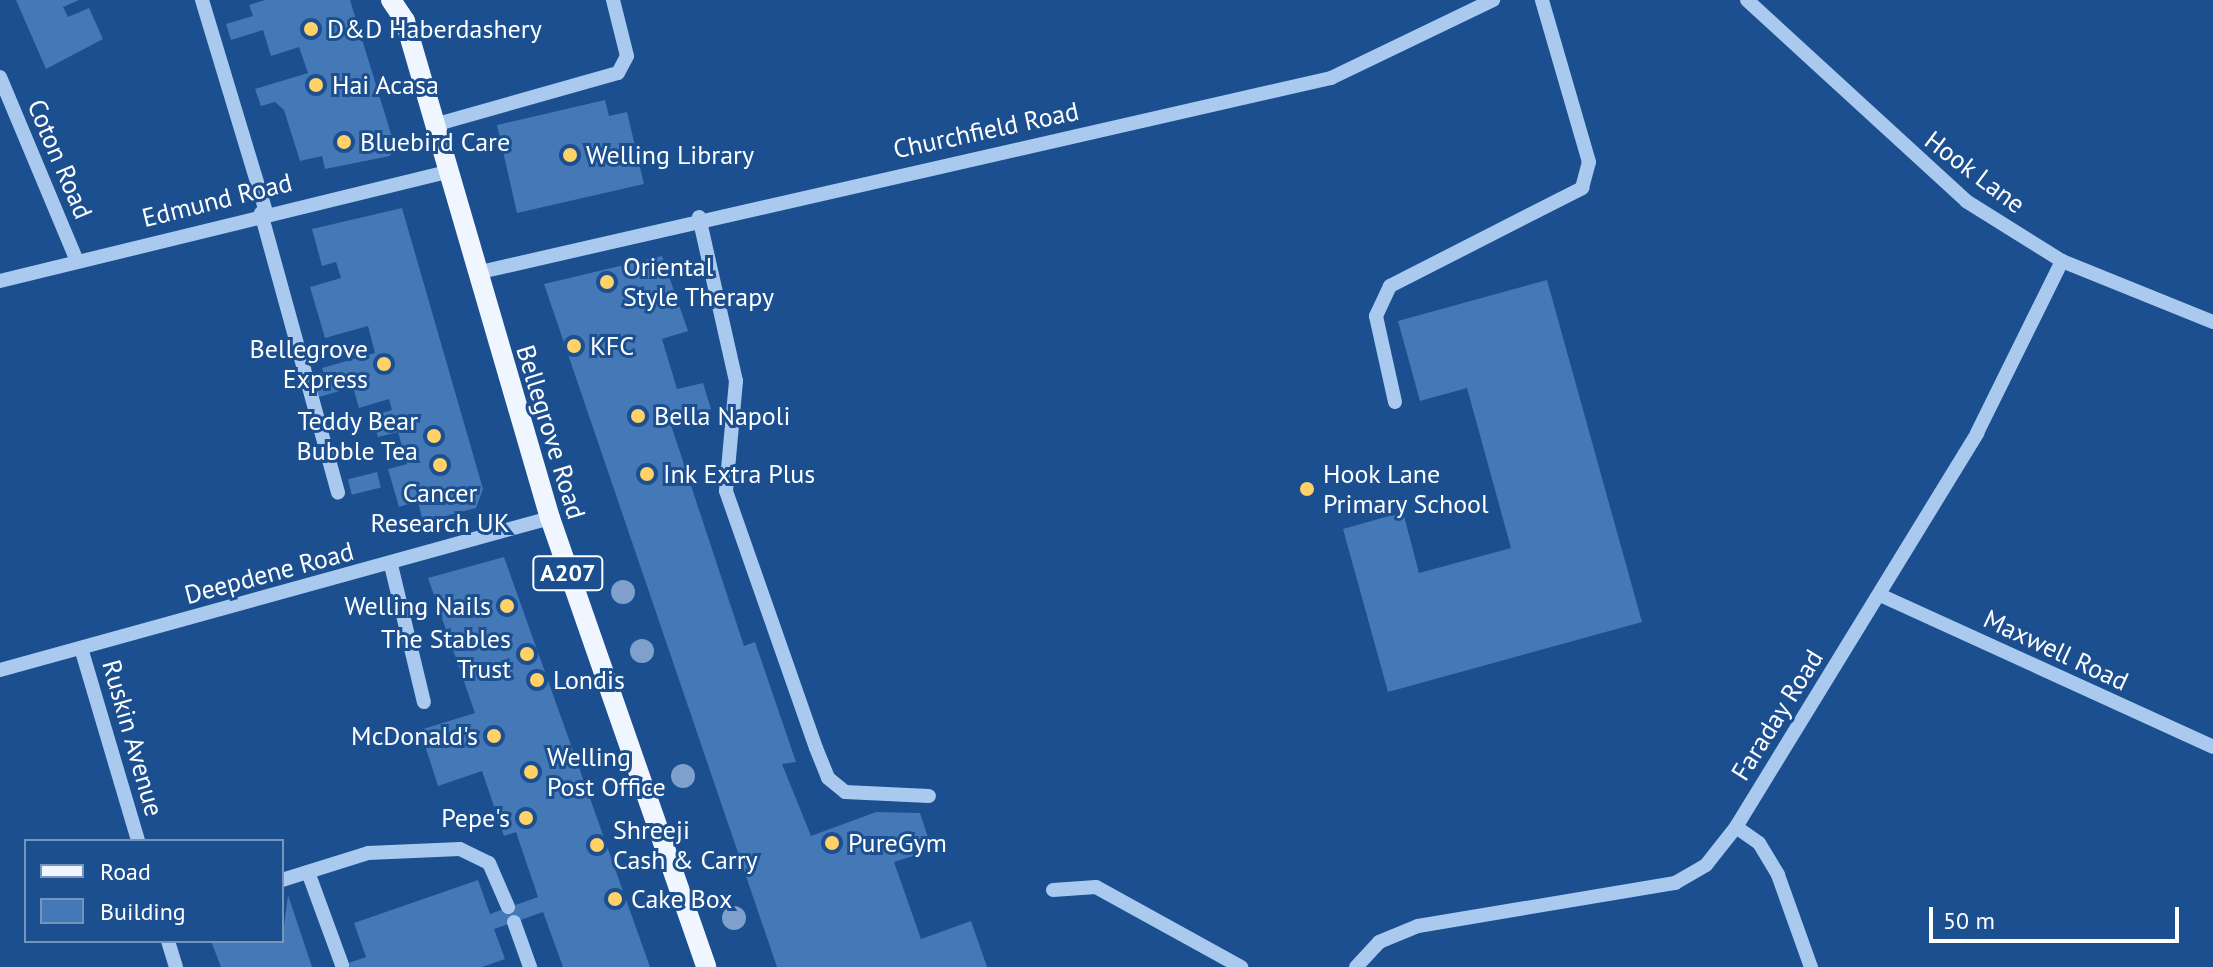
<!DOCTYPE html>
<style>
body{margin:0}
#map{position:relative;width:2213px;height:967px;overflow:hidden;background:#1b4f8f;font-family:"PT Sans",sans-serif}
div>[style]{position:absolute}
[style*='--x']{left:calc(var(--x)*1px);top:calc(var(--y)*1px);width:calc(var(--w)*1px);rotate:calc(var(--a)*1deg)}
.building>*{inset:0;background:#4478b7;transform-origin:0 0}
.minor>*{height:14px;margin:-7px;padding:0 7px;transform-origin:7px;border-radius:7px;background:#a9c9ee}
.major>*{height:20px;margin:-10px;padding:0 10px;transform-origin:10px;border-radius:10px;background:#f0f6ff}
.trees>*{width:24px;height:24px;margin:-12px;border-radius:50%;background:#7ea0ca}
.dots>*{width:22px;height:22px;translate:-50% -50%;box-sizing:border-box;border:4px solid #1b4f8f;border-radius:50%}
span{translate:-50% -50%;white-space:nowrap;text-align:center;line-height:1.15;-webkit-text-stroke:6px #1b4f8f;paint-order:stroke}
.shield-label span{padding:2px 6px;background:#1b4f8f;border:2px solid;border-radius:6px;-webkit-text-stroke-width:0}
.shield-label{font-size:24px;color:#fff;font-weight:700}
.poi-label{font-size:26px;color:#fff}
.left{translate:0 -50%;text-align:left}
.right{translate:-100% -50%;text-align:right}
.street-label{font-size:26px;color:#fff}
.legend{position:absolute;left:24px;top:839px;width:260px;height:104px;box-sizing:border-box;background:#1b4f8f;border:2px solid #7695bc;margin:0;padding:10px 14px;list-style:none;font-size:24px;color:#fff}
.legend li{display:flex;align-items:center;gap:16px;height:40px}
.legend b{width:40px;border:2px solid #7695bc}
.scale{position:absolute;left:1929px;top:907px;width:250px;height:36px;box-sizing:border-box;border:4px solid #fff;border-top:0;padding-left:10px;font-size:24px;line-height:28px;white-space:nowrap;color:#fff;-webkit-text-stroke:6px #1b4f8f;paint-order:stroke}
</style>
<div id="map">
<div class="building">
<div style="clip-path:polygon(16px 0,79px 0,63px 7px,68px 17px,89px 8px,103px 39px,46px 69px)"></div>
<div style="clip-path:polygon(265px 0,350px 0,395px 147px,390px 156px,325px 169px,322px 156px,300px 161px,284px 110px,275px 102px,261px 106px,255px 89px,308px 73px,299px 47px,271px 56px,263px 30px,231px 40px,226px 24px,253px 16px,249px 5px)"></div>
<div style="clip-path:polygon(605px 100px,609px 116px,627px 112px,644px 184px,517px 213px,497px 125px)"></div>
<div style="clip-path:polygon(402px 208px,483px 489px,476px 508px,423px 522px,418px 501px,399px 507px,388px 469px,407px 464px,398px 432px,378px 437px,372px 416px,392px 410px,389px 399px,359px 408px,353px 387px,319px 397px,316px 386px,327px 382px,322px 368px,375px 353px,368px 326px,325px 338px,310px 287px,341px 278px,336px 262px,322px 266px,312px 229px)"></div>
<div style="clip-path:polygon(662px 256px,688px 331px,662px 339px,677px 389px,703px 383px,711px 409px,670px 422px,744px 646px,755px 642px,796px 762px,782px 764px,811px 836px,876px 812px,920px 813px,932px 850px,894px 862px,921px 939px,971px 921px,987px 967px,777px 967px,544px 284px)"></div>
<div style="clip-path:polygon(1547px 280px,1642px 622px,1388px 692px,1343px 529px,1403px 512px,1419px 573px,1511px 548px,1467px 388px,1420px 401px,1398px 321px)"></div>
<div style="left:377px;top:472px;width:16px;height:30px;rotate:76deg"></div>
<div style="clip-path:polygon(504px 557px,650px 967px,563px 967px,543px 912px,494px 929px,505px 959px,482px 967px,337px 967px,366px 957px,354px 923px,478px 880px,490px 914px,538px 897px,516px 832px,504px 836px,482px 771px,438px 786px,420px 730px,475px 713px,428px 578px)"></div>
<div style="clip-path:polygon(288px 895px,312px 967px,221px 967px,211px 941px,282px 941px)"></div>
</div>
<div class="minor">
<div style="--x:202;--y:0;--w:221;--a:73.2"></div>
<div style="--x:1747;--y:0;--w:297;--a:42.5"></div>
<div style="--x:1966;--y:201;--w:113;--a:32"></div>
<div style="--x:2062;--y:261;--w:163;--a:22"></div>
<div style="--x:0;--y:77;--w:197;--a:67.3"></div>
<div style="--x:434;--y:125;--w:191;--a:-15.8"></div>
<div style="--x:618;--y:73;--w:19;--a:-62"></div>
<div style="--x:627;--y:56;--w:58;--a:-104"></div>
<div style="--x:261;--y:213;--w:290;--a:74.6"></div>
<div style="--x:699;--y:217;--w:168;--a:77.3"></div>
<div style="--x:736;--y:381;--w:110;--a:95.2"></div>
<div style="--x:726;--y:491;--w:272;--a:70.7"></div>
<div style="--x:816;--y:748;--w:32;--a:68"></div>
<div style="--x:828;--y:778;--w:22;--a:39"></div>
<div style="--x:845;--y:792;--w:84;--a:2.7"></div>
<div style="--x:476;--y:273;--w:877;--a:-12.85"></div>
<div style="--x:1331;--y:78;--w:180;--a:-25.7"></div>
<div style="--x:0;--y:281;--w:461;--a:-13.7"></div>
<div style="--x:1395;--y:402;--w:88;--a:-102.5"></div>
<div style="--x:1376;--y:316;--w:33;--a:-65"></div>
<div style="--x:1390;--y:286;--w:216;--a:-27"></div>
<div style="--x:1582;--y:188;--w:27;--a:-75"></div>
<div style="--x:1589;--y:162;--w:169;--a:-106.2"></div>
<div style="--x:391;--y:565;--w:141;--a:76.5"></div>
<div style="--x:1880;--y:595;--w:366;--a:24.5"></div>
<div style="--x:81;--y:648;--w:201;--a:73.5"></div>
<div style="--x:0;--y:670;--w:571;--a:-15.45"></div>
<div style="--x:1736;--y:827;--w:28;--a:35"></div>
<div style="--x:1759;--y:843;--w:37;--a:59"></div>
<div style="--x:1778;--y:875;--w:98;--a:70.3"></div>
<div style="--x:308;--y:872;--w:99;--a:69.9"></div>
<div style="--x:282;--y:880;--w:90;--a:-17.4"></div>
<div style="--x:368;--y:853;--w:92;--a:-2.5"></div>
<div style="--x:460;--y:849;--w:32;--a:26"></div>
<div style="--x:489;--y:863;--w:48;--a:66.6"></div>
<div style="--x:1053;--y:890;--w:43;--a:-4"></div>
<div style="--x:1096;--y:887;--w:166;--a:28.9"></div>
<div style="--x:514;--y:922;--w:48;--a:70.4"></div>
<div style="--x:168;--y:941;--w:27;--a:73"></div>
<div style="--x:1356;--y:967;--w:34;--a:-47"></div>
<div style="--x:1379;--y:942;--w:42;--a:-22.3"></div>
<div style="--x:1418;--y:926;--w:261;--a:-9.5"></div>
<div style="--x:1675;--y:883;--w:36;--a:-30"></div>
<div style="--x:1706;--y:865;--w:48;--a:-51.7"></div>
<div style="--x:1736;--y:827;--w:462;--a:-58.5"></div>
<div style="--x:1977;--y:433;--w:192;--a:-63.7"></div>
</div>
<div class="major">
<div style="--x:391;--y:0;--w:25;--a:56"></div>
<div style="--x:405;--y:21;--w:518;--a:73.74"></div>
<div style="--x:550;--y:518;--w:475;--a:70.8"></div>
</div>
<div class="trees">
<div style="left:623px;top:592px"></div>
<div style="left:642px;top:651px"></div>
<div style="left:683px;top:776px"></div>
<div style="left:734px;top:918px"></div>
</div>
<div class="dots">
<div style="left:311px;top:29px;background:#ffd166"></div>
<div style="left:316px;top:85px;background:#ffd166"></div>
<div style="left:344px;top:142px;background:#ffd166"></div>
<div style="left:570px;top:155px;background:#ffd166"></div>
<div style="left:607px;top:282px;background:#ffd166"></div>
<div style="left:574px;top:346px;background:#ffd166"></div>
<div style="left:384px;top:364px;background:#ffd166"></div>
<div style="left:638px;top:416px;background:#ffd166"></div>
<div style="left:434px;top:436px;background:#ffd166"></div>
<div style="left:440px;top:465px;background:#ffd166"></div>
<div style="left:647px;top:474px;background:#ffd166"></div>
<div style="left:1307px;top:489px;background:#ffd166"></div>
<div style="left:507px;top:606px;background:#ffd166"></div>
<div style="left:527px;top:654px;background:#ffd166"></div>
<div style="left:537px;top:680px;background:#ffd166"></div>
<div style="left:494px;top:736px;background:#ffd166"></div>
<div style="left:531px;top:772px;background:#ffd166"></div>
<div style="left:526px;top:818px;background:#ffd166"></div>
<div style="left:832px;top:843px;background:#ffd166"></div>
<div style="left:597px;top:845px;background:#ffd166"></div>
<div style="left:615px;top:899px;background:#ffd166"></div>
</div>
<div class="shield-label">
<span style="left:568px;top:573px">A207</span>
</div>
<div class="poi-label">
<span class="left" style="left:327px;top:29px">D&amp;D Haberdashery</span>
<span class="left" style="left:332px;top:85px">Hai Acasa</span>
<span class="left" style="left:360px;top:142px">Bluebird Care</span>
<span class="left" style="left:586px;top:155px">Welling Library</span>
<span class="left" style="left:623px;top:282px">Oriental<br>Style Therapy</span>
<span class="left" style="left:590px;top:346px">KFC</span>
<span class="right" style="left:368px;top:364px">Bellegrove<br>Express</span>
<span class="left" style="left:654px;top:416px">Bella Napoli</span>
<span class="right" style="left:418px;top:436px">Teddy Bear<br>Bubble Tea</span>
<span class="left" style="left:663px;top:474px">Ink Extra Plus</span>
<span class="left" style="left:1323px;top:489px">Hook Lane<br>Primary School</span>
<span style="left:440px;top:508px">Cancer<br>Research UK</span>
<span class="right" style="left:491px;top:606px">Welling Nails</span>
<span class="right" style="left:511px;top:654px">The Stables<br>Trust</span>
<span class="left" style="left:553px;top:680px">Londis</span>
<span class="right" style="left:478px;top:736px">McDonald's</span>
<span class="left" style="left:547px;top:772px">Welling<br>Post Office</span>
<span class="right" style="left:510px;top:818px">Pepe's</span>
<span class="left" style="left:613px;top:845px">Shreeji<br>Cash &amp; Carry</span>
<span class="left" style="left:848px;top:843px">PureGym</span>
<span class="left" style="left:631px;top:899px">Cake Box</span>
</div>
<div class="street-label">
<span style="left:986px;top:130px;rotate:-12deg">Churchfield Road</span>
<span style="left:60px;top:159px;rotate:67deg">Coton Road</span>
<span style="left:1975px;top:172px;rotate:37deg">Hook Lane</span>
<span style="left:217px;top:200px;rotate:-14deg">Edmund Road</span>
<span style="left:551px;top:432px;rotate:73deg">Bellegrove Road</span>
<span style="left:269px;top:573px;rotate:-15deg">Deepdene Road</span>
<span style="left:2056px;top:650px;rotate:25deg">Maxwell Road</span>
<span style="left:1777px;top:715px;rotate:-58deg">Faraday Road</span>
<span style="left:133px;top:738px;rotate:74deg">Ruskin Avenue</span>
</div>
<ul class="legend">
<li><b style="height:10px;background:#f0f6ff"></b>Road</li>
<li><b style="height:22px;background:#4478b7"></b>Building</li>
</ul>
<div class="scale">50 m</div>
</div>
